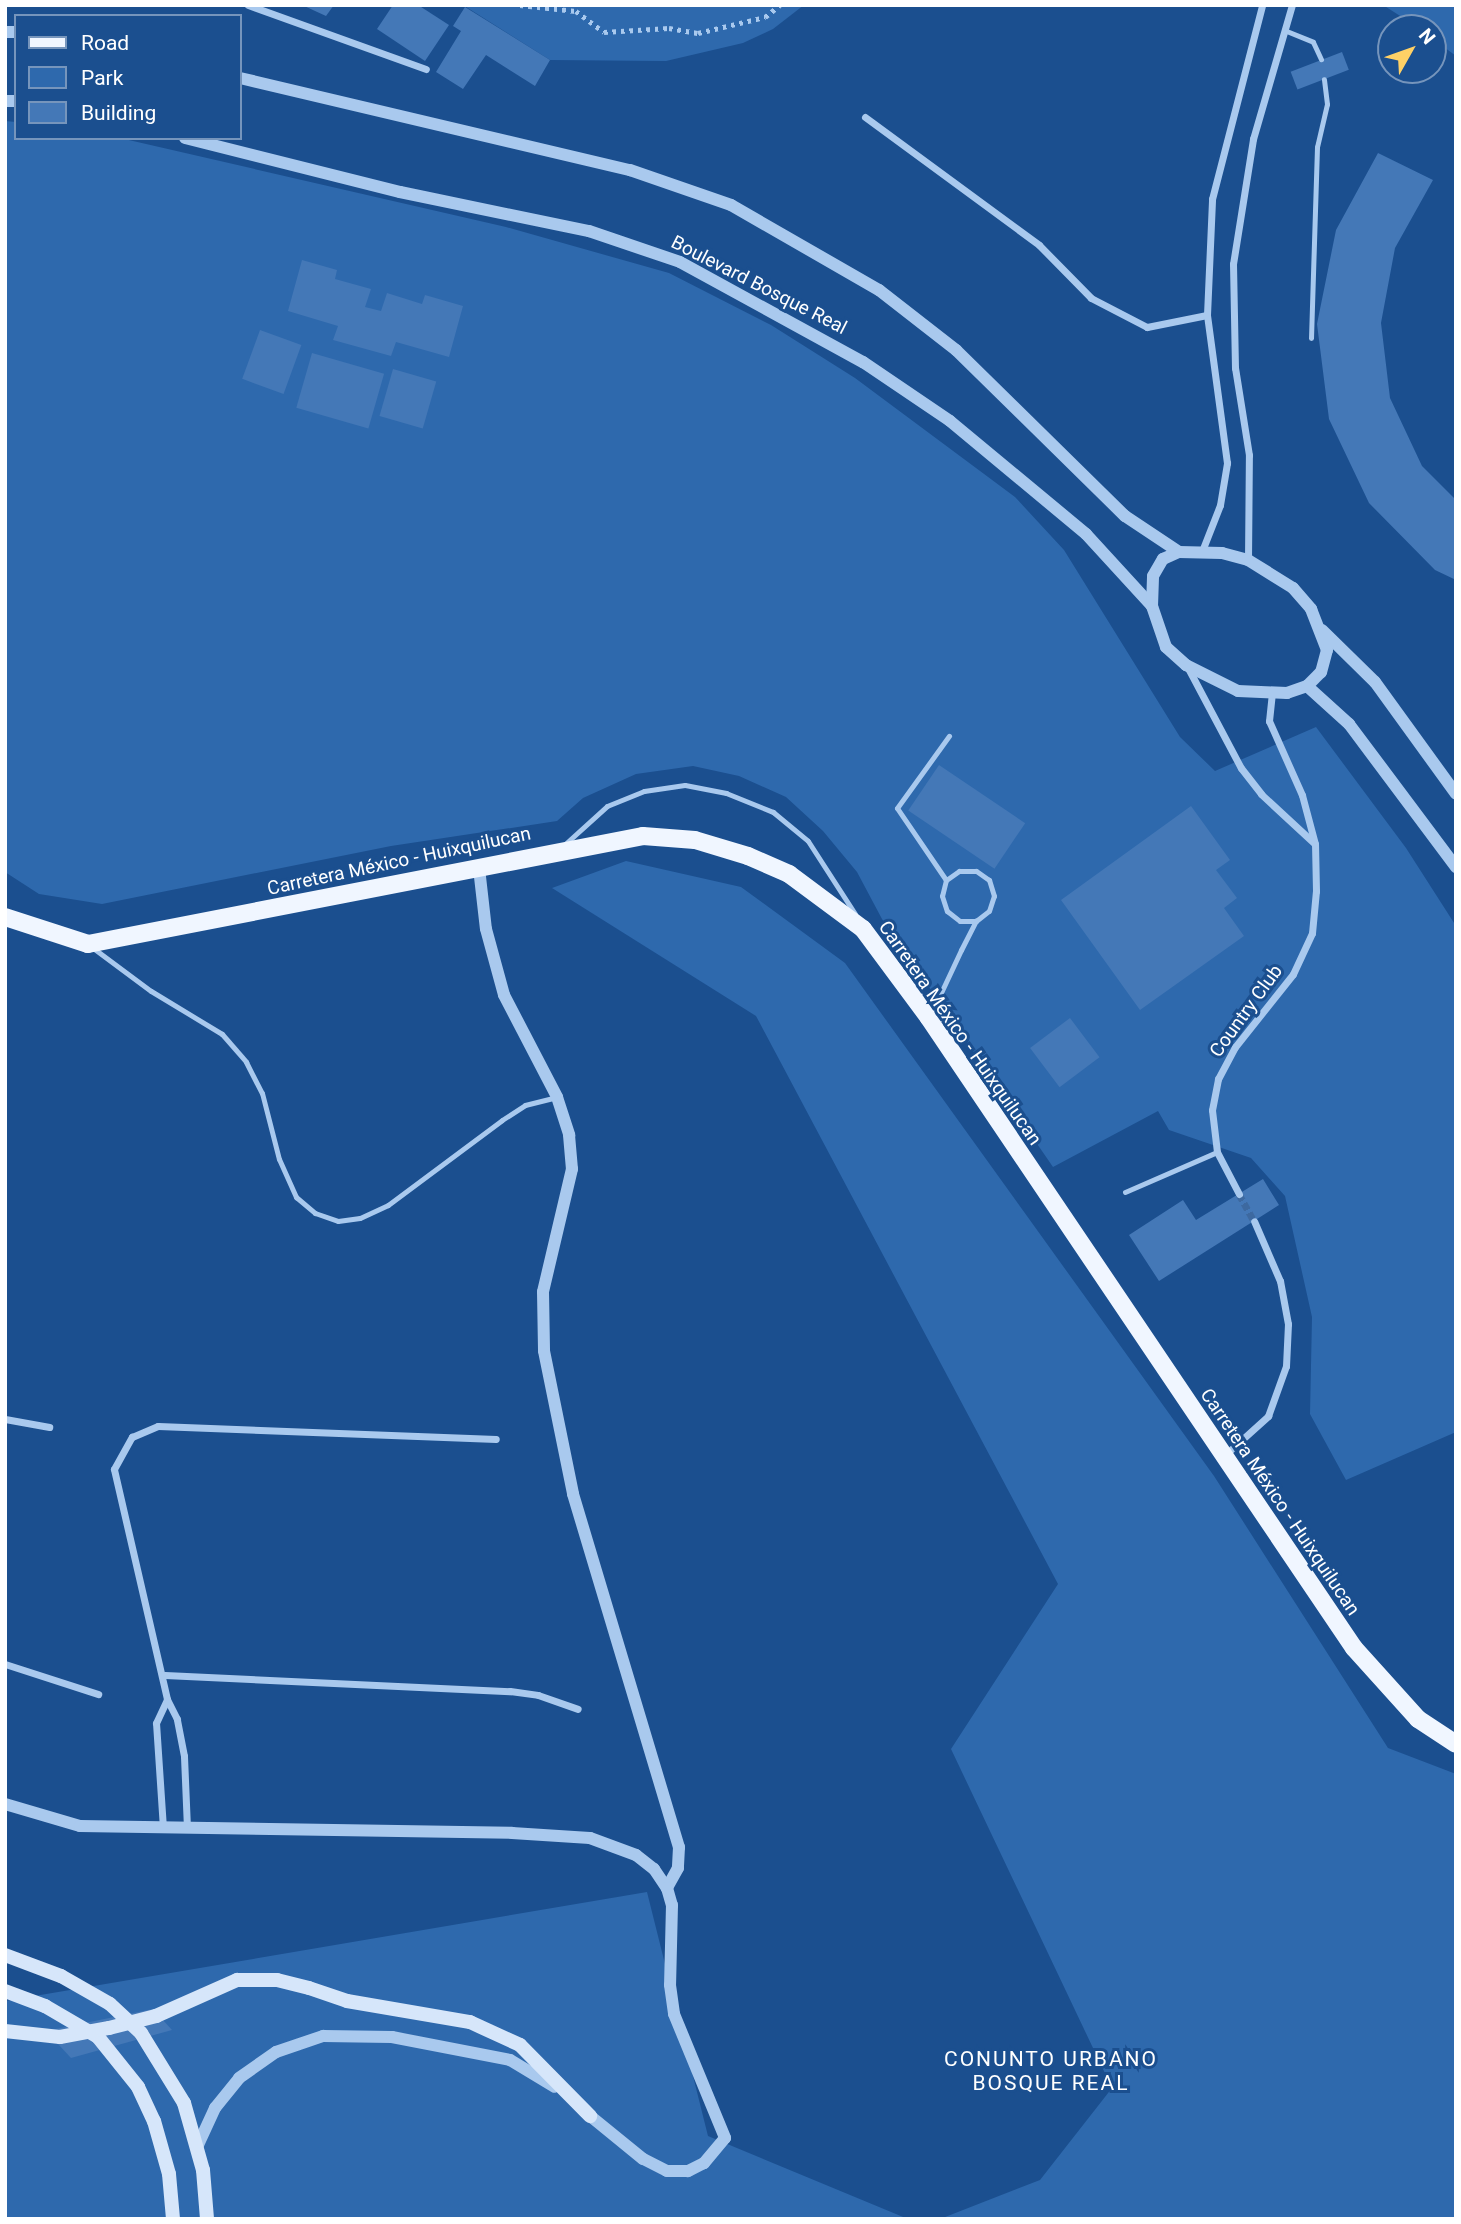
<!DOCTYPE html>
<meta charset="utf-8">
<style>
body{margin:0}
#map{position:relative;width:1461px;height:2224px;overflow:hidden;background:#1b4f8f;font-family:Roboto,sans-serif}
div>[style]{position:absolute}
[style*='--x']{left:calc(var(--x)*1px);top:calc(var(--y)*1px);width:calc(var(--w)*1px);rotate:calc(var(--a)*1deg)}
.green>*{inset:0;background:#2e69ad}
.building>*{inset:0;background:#4478b7;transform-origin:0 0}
.minor-tunnel>*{height:7px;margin-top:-3.5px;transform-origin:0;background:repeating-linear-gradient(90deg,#3d69a0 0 7px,transparent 0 10.5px)}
.path>*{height:4.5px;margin-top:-2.25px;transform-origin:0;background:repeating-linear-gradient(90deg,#a9c9ee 0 3.5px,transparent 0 8.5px)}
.service>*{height:5px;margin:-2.5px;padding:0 2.5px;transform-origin:2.5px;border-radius:2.5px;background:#a9c9ee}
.minor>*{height:7px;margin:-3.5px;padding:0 3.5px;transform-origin:3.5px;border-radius:3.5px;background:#a9c9ee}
.tertiary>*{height:12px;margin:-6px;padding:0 6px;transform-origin:6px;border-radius:6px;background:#a9c9ee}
.secondary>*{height:14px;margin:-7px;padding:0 7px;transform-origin:7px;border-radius:7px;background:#d6e6fa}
.primary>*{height:18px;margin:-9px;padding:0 9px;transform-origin:9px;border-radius:9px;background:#f0f6ff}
.secondary-bridge>*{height:14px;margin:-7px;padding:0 7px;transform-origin:7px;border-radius:7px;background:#d6e6fa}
span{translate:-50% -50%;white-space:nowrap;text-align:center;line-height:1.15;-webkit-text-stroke:6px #1b4f8f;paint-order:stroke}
.street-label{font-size:19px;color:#fff}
.neighbourhood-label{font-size:21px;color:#fff;letter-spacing:2px}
.frame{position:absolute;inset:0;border:7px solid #fff;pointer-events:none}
.legend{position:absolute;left:14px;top:14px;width:228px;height:126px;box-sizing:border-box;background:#1b4f8f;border:2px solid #7695bc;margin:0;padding:9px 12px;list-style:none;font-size:21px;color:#fff}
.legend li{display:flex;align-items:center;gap:14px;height:35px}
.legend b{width:35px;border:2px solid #7695bc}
.north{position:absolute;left:1377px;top:14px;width:70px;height:70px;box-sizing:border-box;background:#1b4f8f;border:2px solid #7695bc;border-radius:50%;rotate:50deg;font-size:19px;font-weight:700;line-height:28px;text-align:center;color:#fff}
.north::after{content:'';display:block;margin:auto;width:24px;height:32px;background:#ffd166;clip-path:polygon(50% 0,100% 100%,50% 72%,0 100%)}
</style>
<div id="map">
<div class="green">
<div style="clip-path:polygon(463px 5px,804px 5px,773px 29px,743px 43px,666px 61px,550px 60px)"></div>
<div style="clip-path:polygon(1383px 5px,1456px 5px,1456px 56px,1433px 39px,1433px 28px,1419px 28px)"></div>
<div style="clip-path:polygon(5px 121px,16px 122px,16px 138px,120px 138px,506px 227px,669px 273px,771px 325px,855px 378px,1015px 497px,1064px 550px,1180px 737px,1215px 771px,1316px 727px,1406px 848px,1456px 926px,1456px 1432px,1346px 1480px,1310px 1414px,1312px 1317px,1285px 1196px,1251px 1158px,1169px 1130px,1158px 1111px,1053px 1167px,882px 919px,857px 872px,823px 831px,786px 797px,739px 776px,693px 766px,636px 774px,583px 798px,557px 821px,391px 846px,102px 904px,39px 894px,5px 872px)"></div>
<div style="clip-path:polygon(626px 861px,741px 887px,845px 963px,1214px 1476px,1388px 1748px,1456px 1774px,1456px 2219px,940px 2219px,1040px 2180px,1112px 2088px,951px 1749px,1058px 1584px,756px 1016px,552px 888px)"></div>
<div style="clip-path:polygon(647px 1892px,708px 2136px,908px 2219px,5px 2219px,5px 2001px)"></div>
</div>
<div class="building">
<div style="clip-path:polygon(302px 5px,334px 5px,326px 16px)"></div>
<div style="clip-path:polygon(393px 5px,418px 5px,449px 25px,425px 61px,377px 29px)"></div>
<div style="clip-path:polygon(465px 7px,550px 60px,535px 86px,486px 55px,463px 89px,436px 72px,461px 31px,453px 26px)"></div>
<div style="left:1342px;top:52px;width:19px;height:55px;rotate:69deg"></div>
<div style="clip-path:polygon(1378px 153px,1433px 180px,1395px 248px,1381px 323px,1390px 398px,1422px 466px,1456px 500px,1456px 580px,1435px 570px,1369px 503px,1329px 419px,1317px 324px,1336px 230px)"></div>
<div style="clip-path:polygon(302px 260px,337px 270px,335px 279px,371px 289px,365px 307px,381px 311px,387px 293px,422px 304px,425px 295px,463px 306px,449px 357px,396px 342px,391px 356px,333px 340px,338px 326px,288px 311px)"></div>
<div style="left:260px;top:330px;width:44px;height:52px;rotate:20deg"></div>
<div style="left:312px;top:353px;width:75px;height:57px;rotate:16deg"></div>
<div style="left:393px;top:369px;width:45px;height:49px;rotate:16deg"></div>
<div style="left:939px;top:765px;width:104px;height:55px;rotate:34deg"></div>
<div style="clip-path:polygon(1191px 806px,1230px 860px,1216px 870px,1237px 898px,1224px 908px,1244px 936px,1140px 1010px,1061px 900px)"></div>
<div style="left:1070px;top:1018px;width:49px;height:50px;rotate:53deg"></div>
<div style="clip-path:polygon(1263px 1179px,1279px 1205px,1159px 1281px,1129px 1235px,1183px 1200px,1196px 1220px)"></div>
<div style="clip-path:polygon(153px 2009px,172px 2030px,71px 2058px,46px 2031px)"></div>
</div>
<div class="minor-tunnel">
<div style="--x:1239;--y:1194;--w:31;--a:61"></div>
</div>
<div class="path">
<div style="--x:520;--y:5;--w:56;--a:6.1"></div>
<div style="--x:576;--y:11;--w:35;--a:37"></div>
<div style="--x:604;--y:32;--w:65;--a:-3.5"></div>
<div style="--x:669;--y:28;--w:29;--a:10"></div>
<div style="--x:698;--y:33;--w:69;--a:-13.4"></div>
<div style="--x:765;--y:17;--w:19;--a:-39"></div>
</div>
<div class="service">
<div style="--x:1284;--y:30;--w:31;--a:22"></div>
<div style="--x:1313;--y:42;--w:19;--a:65"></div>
<div style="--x:1311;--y:338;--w:191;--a:-88.2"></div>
<div style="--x:1317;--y:147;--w:44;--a:-76.9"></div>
<div style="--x:1327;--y:104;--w:25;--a:-97"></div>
<div style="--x:564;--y:845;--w:58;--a:-42.2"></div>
<div style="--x:607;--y:806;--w:40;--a:-22"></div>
<div style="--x:644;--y:791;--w:41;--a:-8.3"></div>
<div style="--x:685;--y:785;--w:42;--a:11"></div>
<div style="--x:726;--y:793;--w:51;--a:22"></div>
<div style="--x:773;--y:812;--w:45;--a:39.6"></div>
<div style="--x:808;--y:841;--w:87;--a:57.2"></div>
<div style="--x:946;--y:880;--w:87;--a:-124.2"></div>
<div style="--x:897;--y:808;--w:89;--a:-54.2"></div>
<div style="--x:93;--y:948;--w:72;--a:36.6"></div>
<div style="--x:151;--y:991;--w:83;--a:31.2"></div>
<div style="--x:222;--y:1034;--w:37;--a:49"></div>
<div style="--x:246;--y:1062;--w:35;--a:63"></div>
<div style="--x:262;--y:1093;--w:68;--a:75.6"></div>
<div style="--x:279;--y:1159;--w:42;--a:65.9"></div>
<div style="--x:296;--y:1197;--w:25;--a:40"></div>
<div style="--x:315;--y:1213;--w:24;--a:19"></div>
<div style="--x:338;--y:1221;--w:22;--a:-8"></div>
<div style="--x:360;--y:1218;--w:31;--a:-25"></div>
<div style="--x:388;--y:1205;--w:142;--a:-36.7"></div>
<div style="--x:502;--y:1120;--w:27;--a:-33"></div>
<div style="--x:525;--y:1105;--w:33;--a:-14"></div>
<div style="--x:931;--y:1014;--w:71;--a:-64.9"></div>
<div style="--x:961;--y:950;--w:33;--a:-63"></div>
<div style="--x:976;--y:921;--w:16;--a:-38"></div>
<div style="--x:989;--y:911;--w:16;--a:-72"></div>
<div style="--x:994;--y:896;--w:17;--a:-107"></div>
<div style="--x:989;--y:880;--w:16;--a:-145"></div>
<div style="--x:976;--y:871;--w:17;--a:180"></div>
<div style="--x:959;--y:871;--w:16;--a:145"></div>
<div style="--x:946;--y:880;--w:16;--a:104"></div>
<div style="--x:942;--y:896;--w:16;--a:72"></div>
<div style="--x:947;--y:911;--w:16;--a:38"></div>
<div style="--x:960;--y:921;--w:16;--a:0"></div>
<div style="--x:1125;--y:1192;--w:100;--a:-23.5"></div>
</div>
<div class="minor">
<div style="--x:248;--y:5;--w:189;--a:19.8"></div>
<div style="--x:865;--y:117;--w:216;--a:36.3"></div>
<div style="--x:1039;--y:245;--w:74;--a:45.5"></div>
<div style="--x:1091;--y:298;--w:63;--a:27.4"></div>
<div style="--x:1147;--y:327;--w:61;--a:-11.3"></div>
<div style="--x:1202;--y:551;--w:49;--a:-68.6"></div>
<div style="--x:1220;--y:505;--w:43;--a:-80.5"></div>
<div style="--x:1227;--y:463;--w:149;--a:-97.7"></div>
<div style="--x:1207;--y:315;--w:116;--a:-87.5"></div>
<div style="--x:1212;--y:199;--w:200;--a:-75.5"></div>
<div style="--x:1248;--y:560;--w:105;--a:-89.5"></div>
<div style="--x:1249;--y:455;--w:88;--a:-99.1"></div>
<div style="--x:1235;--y:368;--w:104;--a:-91.1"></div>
<div style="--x:1233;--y:264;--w:127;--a:-80.9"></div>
<div style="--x:1253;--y:139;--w:140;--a:-73.8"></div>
<div style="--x:1188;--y:668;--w:113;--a:62.1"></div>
<div style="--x:1241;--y:768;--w:33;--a:52"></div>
<div style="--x:1261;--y:794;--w:72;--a:42.8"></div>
<div style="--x:1239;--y:1194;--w:47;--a:-117.6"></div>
<div style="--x:1217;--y:1152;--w:42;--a:-96.8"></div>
<div style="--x:1212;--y:1110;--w:32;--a:-79"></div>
<div style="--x:1218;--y:1079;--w:36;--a:-62"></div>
<div style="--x:1235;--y:1047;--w:93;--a:-51.5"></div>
<div style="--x:1293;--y:974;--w:45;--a:-65.1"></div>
<div style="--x:1312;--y:933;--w:42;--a:-84.6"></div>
<div style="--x:1316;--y:891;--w:47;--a:-91.2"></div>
<div style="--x:1315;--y:844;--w:51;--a:-104.9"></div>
<div style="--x:1302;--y:795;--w:81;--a:-114"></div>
<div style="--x:1269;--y:721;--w:27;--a:-84"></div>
<div style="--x:5;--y:1419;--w:45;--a:10.3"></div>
<div style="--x:1226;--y:1454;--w:57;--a:-42.1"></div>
<div style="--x:1268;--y:1416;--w:53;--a:-70.2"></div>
<div style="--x:1286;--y:1366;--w:42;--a:-87.3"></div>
<div style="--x:1288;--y:1324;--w:44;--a:-100.5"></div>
<div style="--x:1280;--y:1281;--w:65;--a:-113.4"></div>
<div style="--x:5;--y:1664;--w:98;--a:17.9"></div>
<div style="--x:165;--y:1675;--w:345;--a:2.7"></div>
<div style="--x:510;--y:1691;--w:28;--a:8"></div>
<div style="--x:538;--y:1695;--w:42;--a:19.3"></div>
<div style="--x:163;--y:1828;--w:105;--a:-93.8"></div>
<div style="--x:156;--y:1723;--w:26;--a:-65"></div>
<div style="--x:187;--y:1828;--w:72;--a:-92.4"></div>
<div style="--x:184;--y:1756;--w:38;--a:-101"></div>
<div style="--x:177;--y:1719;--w:22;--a:-117"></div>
<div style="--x:167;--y:1699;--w:236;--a:-103"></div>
<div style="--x:114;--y:1469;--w:37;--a:-61"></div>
<div style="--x:132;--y:1437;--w:28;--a:-23"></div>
<div style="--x:158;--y:1426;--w:338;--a:2.2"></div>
</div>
<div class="tertiary">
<div style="--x:5;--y:32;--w:11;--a:0"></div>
<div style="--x:240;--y:78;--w:401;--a:13.3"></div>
<div style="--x:630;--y:170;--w:107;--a:19.1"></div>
<div style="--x:731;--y:205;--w:171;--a:29.9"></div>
<div style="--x:879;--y:290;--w:98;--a:37.9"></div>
<div style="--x:956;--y:350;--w:237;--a:44.5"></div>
<div style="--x:1125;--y:516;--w:65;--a:33.7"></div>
<div style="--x:5;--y:101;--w:11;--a:0"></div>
<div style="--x:185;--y:138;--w:222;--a:14.1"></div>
<div style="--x:400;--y:192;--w:193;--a:11.7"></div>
<div style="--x:589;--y:231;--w:96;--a:18.8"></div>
<div style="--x:680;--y:262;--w:209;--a:28.7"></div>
<div style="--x:863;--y:362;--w:105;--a:34.1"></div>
<div style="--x:950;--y:421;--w:177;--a:39.7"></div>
<div style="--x:1086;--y:534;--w:98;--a:47.5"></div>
<div style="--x:1179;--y:552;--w:43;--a:1.3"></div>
<div style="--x:1222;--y:553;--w:27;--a:15"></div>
<div style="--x:1248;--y:560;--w:53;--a:31.9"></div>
<div style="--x:1293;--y:588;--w:28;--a:49"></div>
<div style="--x:1311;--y:609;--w:44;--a:68.7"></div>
<div style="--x:1327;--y:650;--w:23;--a:105"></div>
<div style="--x:1321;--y:672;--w:20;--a:135"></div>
<div style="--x:1307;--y:686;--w:21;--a:161"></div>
<div style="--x:1287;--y:693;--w:49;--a:-177.7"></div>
<div style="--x:1238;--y:691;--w:58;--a:-153.4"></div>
<div style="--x:1186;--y:665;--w:27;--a:-138"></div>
<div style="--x:1166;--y:647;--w:43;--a:-108.9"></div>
<div style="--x:1152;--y:606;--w:30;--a:-88"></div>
<div style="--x:1153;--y:576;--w:20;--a:-60"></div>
<div style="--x:1163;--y:559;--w:17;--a:-24"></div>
<div style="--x:1322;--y:630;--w:74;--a:44.5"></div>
<div style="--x:1375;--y:682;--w:138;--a:54.1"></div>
<div style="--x:1307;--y:686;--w:57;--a:42.1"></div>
<div style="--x:1349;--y:724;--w:179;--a:53.2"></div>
<div style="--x:479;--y:868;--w:61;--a:83.5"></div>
<div style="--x:486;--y:929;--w:68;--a:74.7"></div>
<div style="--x:504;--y:995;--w:115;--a:62.5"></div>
<div style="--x:557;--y:1097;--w:40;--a:72"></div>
<div style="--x:569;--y:1135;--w:34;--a:85"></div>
<div style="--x:572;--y:1169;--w:126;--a:103.3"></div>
<div style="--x:543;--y:1292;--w:59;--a:89"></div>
<div style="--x:544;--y:1351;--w:146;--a:78.5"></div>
<div style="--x:573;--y:1494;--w:369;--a:73.3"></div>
<div style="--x:679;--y:1847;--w:21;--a:93"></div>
<div style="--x:678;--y:1868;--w:23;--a:119"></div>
<div style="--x:5;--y:1804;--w:78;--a:16.3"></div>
<div style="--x:80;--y:1826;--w:432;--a:0.9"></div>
<div style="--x:512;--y:1833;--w:78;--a:3.7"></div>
<div style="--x:590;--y:1838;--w:49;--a:20.3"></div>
<div style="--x:636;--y:1855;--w:23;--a:38"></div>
<div style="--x:654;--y:1869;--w:23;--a:56"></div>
<div style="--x:667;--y:1888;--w:18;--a:74"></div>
<div style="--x:672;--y:1905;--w:80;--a:91.4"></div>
<div style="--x:670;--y:1985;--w:29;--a:82"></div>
<div style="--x:674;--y:2014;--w:134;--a:67.6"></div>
<div style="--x:725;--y:2138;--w:33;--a:130"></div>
<div style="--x:704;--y:2163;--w:18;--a:153"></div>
<div style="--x:688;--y:2171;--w:21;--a:180"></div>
<div style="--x:667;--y:2171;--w:27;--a:-153"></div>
<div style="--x:643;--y:2159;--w:77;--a:-140.8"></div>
<div style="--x:198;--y:2145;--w:41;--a:-65.3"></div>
<div style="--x:215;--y:2108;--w:38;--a:-51"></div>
<div style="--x:239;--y:2078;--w:45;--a:-35.1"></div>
<div style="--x:276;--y:2052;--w:50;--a:-18.8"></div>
<div style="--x:323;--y:2036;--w:69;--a:0.8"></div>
<div style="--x:392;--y:2037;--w:120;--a:11"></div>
<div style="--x:510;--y:2060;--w:52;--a:31"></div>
</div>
<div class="secondary">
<div style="--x:5;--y:1955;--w:60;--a:20.6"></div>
<div style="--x:61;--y:1976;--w:56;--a:29.7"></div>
<div style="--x:110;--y:2004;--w:42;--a:43.1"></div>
<div style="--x:141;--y:2033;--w:82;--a:58.4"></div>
<div style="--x:184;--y:2103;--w:70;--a:74.2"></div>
<div style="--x:203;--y:2170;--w:49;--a:85.3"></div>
<div style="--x:309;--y:1988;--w:40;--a:18.9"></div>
<div style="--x:347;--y:2001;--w:125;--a:9.7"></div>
<div style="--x:470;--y:2022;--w:55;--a:24.7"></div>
<div style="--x:520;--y:2045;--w:100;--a:45.4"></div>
<div style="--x:5;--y:1991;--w:43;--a:20.6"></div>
<div style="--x:45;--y:2006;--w:61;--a:30.3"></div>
<div style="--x:98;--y:2037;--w:64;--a:51.3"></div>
<div style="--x:138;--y:2087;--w:38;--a:65"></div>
<div style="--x:154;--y:2121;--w:55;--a:74.2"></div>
<div style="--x:169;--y:2174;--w:45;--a:84.9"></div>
</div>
<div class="primary">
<div style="--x:5;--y:917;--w:87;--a:18"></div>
<div style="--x:88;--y:944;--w:565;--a:-11.01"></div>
<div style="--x:643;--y:836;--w:52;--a:4.4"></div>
<div style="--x:695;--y:840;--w:55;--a:16.8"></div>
<div style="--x:748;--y:856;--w:45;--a:23.7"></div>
<div style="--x:789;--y:874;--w:92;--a:36.6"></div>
<div style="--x:863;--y:929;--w:111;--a:53.4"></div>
<div style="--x:929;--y:1018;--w:760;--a:56"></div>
<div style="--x:1354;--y:1648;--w:96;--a:48"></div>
<div style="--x:1418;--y:1719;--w:45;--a:33.3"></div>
</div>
<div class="secondary-bridge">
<div style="--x:5;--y:2031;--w:55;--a:6.2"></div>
<div style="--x:60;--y:2037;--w:50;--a:-10.4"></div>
<div style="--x:109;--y:2028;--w:49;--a:-14.3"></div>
<div style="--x:156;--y:2016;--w:89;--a:-24"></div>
<div style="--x:237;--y:1980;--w:40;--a:0"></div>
<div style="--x:277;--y:1980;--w:33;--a:14"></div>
</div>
<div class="street-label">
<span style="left:759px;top:285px;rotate:27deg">Boulevard Bosque Real</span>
<span style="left:399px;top:861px;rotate:-12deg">Carretera México - Huixquilucan</span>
<span style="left:1246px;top:1011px;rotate:-54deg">Country Club</span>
<span style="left:960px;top:1033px;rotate:55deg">Carretera México - Huixquilucan</span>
<span style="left:1280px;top:1502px;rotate:56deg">Carretera México - Huixquilucan</span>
</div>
<div class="neighbourhood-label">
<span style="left:1051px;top:2071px">CONUNTO URBANO<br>BOSQUE REAL</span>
</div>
<div class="frame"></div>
<ul class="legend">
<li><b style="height:9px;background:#f0f6ff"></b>Road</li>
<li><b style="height:19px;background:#2e69ad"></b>Park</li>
<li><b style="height:19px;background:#4478b7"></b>Building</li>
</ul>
<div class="north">N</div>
</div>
